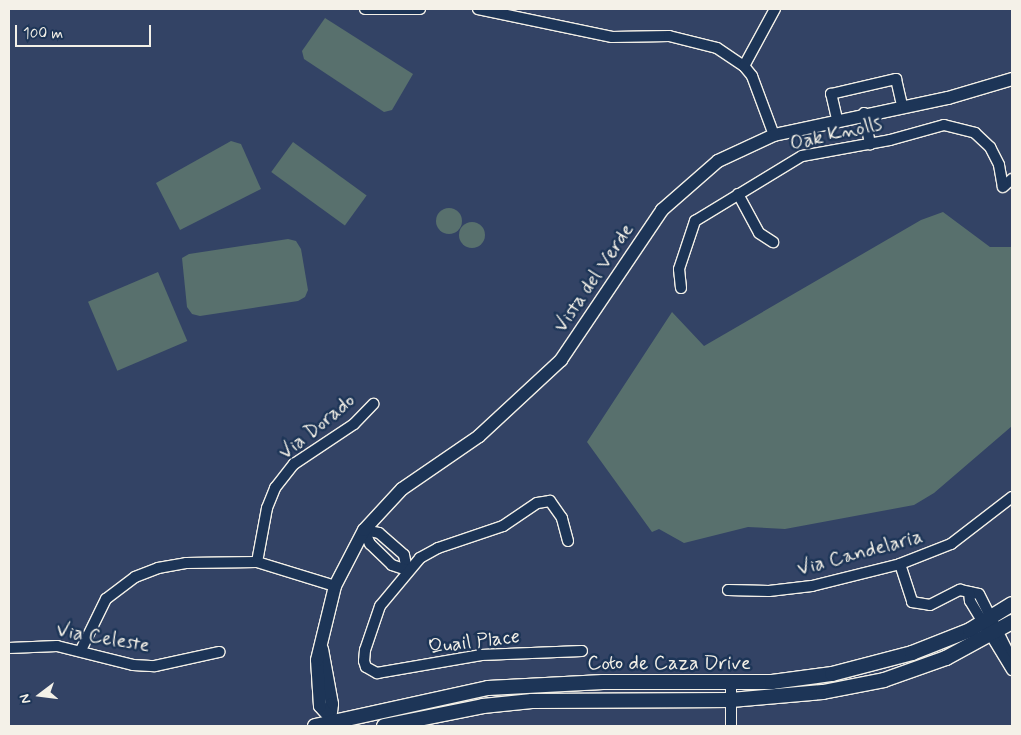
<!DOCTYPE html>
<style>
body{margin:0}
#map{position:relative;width:1021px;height:735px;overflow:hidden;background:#334365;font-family:Mynerve,sans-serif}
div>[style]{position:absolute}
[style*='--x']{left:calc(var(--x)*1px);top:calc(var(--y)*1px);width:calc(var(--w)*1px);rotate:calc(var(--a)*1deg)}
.green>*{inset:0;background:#58706d;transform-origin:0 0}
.round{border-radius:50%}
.roads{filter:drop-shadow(1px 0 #f4f1e8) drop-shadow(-1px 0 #f4f1e8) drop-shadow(0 1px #f4f1e8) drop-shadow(0 -1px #f4f1e8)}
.minor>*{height:10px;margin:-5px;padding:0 5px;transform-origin:5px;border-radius:5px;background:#1d3557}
.tertiary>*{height:12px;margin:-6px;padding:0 6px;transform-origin:6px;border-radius:6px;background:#1d3557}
.secondary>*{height:14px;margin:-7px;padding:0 7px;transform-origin:7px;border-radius:7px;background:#1d3557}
span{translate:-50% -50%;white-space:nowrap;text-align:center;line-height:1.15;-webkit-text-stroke:5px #1d3557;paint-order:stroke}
.street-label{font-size:20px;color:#f4f1e8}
.frame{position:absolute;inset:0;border:10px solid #f4f1e8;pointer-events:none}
.north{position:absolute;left:15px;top:670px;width:50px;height:50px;-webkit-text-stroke:4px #1d3557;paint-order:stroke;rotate:255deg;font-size:14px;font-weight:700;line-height:20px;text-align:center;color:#f4f1e8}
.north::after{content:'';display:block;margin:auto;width:18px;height:22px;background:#f4f1e8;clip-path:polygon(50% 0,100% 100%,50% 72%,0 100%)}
.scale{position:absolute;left:15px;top:25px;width:136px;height:22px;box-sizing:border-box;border:2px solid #f4f1e8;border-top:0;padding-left:6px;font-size:15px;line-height:18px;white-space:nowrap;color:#f4f1e8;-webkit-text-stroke:4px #1d3557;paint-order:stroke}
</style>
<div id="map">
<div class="green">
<div style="clip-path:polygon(325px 18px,413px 74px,392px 110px,384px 112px,304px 59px,302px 51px)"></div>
<div style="clip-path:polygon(231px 141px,241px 144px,261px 189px,180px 230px,156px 183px)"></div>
<div style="left:293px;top:142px;width:91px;height:37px;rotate:36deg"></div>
<div class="round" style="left:436px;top:208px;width:26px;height:26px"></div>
<div style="clip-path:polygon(943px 212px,990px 247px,1012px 247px,1012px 426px,934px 493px,914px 505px,785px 529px,748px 527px,684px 543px,659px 529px,652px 532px,587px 442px,672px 312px,704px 346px,921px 220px)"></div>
<div class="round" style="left:459px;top:222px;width:26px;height:26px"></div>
<div style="clip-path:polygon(288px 239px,296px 241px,301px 249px,308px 290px,305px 297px,298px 301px,200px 316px,192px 314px,187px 307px,182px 258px,189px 254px)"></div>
<div style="left:158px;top:272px;width:75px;height:76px;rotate:67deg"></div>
</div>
<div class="roads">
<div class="minor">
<div style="--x:365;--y:9;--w:55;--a:0"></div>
<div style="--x:478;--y:9;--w:137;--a:11.8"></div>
<div style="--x:612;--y:37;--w:57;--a:-1"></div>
<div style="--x:669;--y:36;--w:49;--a:14"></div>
<div style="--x:717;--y:48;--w:32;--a:34"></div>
<div style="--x:744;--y:66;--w:13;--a:51"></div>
<div style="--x:752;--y:76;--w:63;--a:69.6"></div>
<div style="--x:744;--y:66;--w:65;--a:-61.5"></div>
<div style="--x:864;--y:113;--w:32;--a:79"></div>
<div style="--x:837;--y:119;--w:26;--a:-103"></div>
<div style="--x:831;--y:94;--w:67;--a:-13"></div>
<div style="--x:896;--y:79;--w:28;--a:77"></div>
<div style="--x:1003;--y:187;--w:12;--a:-42"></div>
<div style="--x:738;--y:194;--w:44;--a:61.7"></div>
<div style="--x:759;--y:233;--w:17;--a:33"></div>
<div style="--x:681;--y:288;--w:19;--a:-96"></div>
<div style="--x:679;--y:269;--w:51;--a:-71.6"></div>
<div style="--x:695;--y:221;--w:125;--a:-31.3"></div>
<div style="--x:802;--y:156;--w:89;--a:-10.3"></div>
<div style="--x:890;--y:140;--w:56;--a:-15.5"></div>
<div style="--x:944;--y:125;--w:32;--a:14"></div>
<div style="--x:975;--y:133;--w:21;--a:43"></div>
<div style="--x:990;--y:147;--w:20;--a:63"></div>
<div style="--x:999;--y:165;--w:22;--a:80"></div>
<div style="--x:364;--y:530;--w:15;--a:11"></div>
<div style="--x:379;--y:533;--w:33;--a:41"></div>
<div style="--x:404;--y:555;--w:15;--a:79"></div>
<div style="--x:407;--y:570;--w:16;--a:-162"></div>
<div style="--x:392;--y:565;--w:30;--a:-136"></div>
<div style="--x:370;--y:544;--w:15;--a:-113"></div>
<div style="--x:568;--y:541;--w:24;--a:-105"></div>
<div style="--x:562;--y:518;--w:21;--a:-125"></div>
<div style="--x:550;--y:501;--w:13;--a:171"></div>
<div style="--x:537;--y:503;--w:41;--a:145.9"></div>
<div style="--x:503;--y:526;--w:69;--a:161.3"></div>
<div style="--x:438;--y:548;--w:21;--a:151"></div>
<div style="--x:420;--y:558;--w:62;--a:129.8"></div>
<div style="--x:380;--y:606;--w:46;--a:108.8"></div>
<div style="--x:365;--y:650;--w:11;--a:95"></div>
<div style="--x:364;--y:661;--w:6;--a:72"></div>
<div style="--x:366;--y:667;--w:13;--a:29"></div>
<div style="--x:377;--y:673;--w:106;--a:-9.8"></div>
<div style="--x:481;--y:655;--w:101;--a:-2.3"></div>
<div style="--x:257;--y:562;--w:55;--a:-79.5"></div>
<div style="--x:267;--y:508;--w:22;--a:-68"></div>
<div style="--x:275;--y:488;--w:31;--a:-52"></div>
<div style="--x:294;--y:464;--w:72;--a:-33.7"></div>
<div style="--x:354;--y:424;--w:28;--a:-46"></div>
<div style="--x:900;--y:564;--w:40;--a:72"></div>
<div style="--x:912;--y:602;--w:18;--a:9"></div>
<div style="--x:930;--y:605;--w:34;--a:-27"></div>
<div style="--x:960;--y:590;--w:19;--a:12"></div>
<div style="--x:979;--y:594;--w:74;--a:63.4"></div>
<div style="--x:728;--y:590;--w:41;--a:1.4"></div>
<div style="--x:769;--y:591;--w:43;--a:-6.6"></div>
<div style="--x:812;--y:586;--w:91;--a:-14"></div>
<div style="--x:900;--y:564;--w:55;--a:-21.4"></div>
<div style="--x:951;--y:544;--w:77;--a:-37.6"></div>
<div style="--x:969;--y:592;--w:9;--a:84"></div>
<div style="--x:970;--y:601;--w:81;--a:58.7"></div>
<div style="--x:9;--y:648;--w:48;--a:-2.4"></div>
<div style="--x:57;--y:646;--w:78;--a:14"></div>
<div style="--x:133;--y:665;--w:22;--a:3"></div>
<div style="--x:155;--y:666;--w:66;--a:-12.3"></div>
<div style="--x:81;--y:650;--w:57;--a:-63.9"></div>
<div style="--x:106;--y:599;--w:36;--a:-37"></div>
<div style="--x:135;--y:577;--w:25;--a:-21"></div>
<div style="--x:158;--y:568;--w:28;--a:-10"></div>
<div style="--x:186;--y:563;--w:71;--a:-0.8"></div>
<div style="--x:257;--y:562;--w:82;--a:17.1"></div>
<div style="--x:731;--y:726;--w:44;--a:-90"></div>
</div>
<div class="tertiary">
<div style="--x:322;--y:649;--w:56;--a:79.7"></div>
<div style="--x:332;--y:704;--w:17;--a:97"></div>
<div style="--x:328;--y:715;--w:12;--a:-132"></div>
<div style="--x:320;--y:706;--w:46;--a:-93.7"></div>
<div style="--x:317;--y:660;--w:76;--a:-76.3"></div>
<div style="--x:335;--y:586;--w:63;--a:-62.6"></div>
<div style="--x:364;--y:530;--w:56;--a:-47.2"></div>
<div style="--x:402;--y:489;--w:93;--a:-34.5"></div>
<div style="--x:479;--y:436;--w:112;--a:-42.8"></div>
<div style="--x:561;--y:360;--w:181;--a:-56"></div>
<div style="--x:662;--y:210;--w:74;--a:-41.2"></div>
<div style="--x:718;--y:161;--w:62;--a:-24.9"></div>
<div style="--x:774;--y:135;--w:178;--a:-12"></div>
<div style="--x:948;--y:98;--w:67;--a:-16.5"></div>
</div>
<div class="secondary">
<div style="--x:315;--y:726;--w:177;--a:-12.4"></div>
<div style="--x:488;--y:688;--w:115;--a:-3"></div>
<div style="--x:603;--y:682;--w:169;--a:0"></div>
<div style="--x:772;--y:682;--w:61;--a:-7.6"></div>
<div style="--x:832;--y:674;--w:83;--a:-14.7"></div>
<div style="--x:912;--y:653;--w:62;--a:-21.6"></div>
<div style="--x:970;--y:630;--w:49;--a:-31.8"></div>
<div style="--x:384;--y:726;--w:101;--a:-11.4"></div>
<div style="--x:483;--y:706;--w:49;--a:-5.8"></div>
<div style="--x:532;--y:701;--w:199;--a:-0.3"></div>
<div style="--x:731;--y:700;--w:92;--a:-5"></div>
<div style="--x:823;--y:692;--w:62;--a:-11.1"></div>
<div style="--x:884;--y:680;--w:66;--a:-19.5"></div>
<div style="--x:946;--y:658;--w:75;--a:-28.6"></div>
</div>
</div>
<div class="street-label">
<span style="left:836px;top:134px;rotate:-13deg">Oak Knolls</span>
<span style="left:594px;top:278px;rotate:-56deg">Vista del Verde</span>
<span style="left:317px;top:427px;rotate:-39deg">Via Dorado</span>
<span style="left:860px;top:553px;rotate:-15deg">Via Candelaria</span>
<span style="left:103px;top:638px;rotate:10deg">Via Celeste</span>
<span style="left:474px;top:642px;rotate:-7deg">Quail Place</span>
<span style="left:669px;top:663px">Coto de Caza Drive</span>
</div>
<div class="frame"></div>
<div class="north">N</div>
<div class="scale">100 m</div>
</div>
